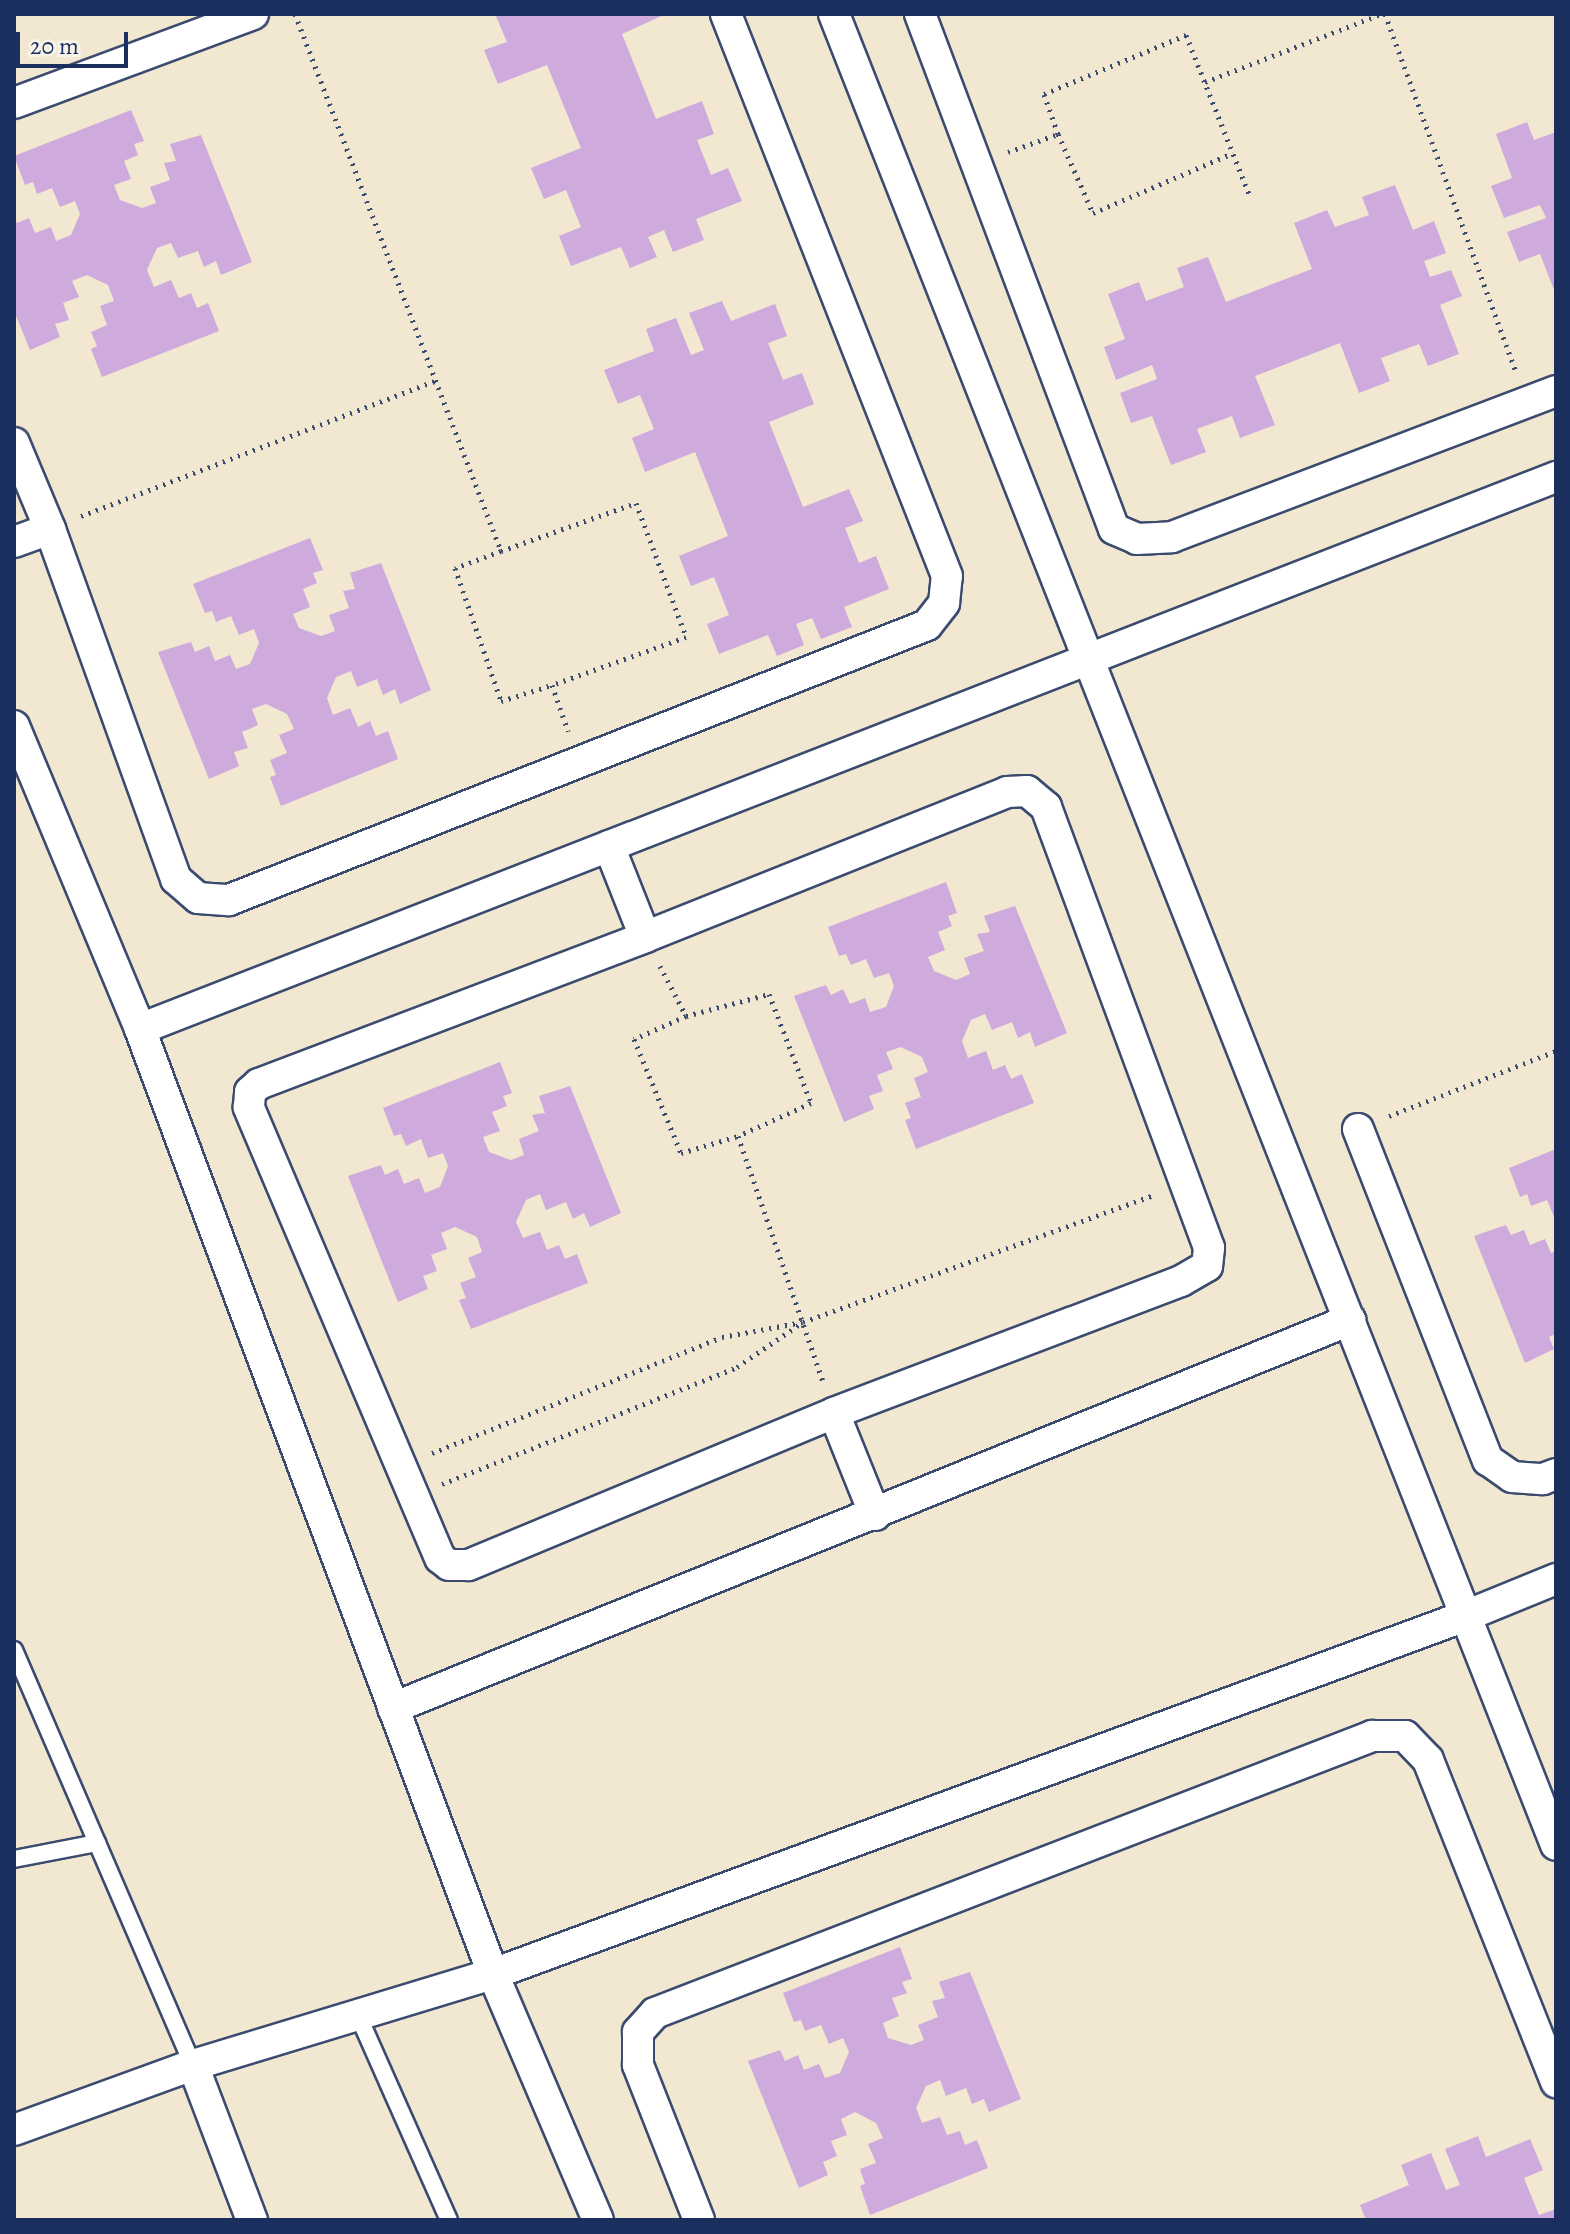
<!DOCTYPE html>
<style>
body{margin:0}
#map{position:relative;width:1570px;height:2234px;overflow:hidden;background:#f2e7d0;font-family:Alegreya,serif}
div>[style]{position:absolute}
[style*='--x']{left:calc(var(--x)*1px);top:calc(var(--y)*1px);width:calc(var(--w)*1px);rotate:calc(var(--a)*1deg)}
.building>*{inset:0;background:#ceabdc}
.path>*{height:5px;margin-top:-2.5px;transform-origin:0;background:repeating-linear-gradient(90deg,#3b4b6f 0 2px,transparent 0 8px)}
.roads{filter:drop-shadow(2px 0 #3b4b6f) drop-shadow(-2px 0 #3b4b6f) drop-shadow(0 2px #3b4b6f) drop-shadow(0 -2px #3b4b6f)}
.service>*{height:16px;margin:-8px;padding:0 8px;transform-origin:8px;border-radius:8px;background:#fff}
.minor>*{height:30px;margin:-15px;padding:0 15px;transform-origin:15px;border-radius:15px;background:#fff}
span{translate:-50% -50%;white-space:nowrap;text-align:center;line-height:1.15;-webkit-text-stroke:6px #f7f3e8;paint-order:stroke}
.frame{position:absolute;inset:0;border:16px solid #1b2f5e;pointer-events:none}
.scale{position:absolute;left:16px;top:32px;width:112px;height:36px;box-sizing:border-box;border:4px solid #1b2f5e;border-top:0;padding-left:10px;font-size:24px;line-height:28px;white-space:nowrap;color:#1b2f5e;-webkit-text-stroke:6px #f7f3e8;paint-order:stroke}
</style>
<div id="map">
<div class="building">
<div style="clip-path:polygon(495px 14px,666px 14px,622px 34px,656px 119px,702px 101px,714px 134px,697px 140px,711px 175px,728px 168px,742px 201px,696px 219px,704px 240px,673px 252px,664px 230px,648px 237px,657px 257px,630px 268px,621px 247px,571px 266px,559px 236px,581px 227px,566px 190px,544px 199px,531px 168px,581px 148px,547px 65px,498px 84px,484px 50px,507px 42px)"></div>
<div style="clip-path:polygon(131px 110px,144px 141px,134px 144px,138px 155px,124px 161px,131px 179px,114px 185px,120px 200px,142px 208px,156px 203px,150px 187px,170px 180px,164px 163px,176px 161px,170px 144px,201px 135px,252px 262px,221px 275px,216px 261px,204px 267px,198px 251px,178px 258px,171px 243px,157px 248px,147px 270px,154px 287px,171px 280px,179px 298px,191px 293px,197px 308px,208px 303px,219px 331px,102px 377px,91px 349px,97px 346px,91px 332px,107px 325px,100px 306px,114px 301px,108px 285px,87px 275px,72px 281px,79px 297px,63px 303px,69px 320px,55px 324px,60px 337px,30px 350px,14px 311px,14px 217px,17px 223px,29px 218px,35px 233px,51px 227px,56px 241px,71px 235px,80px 214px,75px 201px,60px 207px,52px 188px,37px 194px,33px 182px,25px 185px,14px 156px)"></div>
<div style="clip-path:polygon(1527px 122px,1534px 140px,1556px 132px,1556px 295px,1540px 254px,1519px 262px,1507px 232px,1546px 218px,1540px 205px,1504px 218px,1491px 186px,1512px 178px,1496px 134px)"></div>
<div style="clip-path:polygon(1395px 185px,1413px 230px,1434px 221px,1446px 253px,1424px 261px,1430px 277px,1451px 270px,1462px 296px,1440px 305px,1459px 354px,1428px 366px,1419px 344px,1381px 358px,1390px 381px,1359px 393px,1340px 343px,1255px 376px,1275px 425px,1240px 438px,1232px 416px,1197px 429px,1206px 452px,1171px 465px,1152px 416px,1131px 423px,1120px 393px,1157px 379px,1152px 365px,1116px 380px,1104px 347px,1125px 339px,1108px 294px,1139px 282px,1146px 301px,1184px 287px,1177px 268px,1208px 257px,1226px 302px,1312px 269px,1294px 223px,1327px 210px,1335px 227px,1369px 215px,1362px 197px)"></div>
<div style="clip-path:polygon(722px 301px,731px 321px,775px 304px,787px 336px,768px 343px,783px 380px,802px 373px,814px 404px,769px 422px,803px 507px,849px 489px,863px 521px,845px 528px,859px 563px,876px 556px,889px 589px,844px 607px,852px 627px,821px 639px,812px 618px,796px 624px,804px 645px,777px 656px,768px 635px,719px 654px,707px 624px,729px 615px,714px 577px,691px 586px,679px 556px,728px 536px,695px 452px,645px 472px,632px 438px,654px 429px,640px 395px,618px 404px,604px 370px,654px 351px,646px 329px,676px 318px,691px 355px,704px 350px,689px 313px)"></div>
<div style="clip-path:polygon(310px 538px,323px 570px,313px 573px,317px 583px,303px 589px,310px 607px,293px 614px,299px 628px,321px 636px,335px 631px,329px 615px,349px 608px,343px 591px,355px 589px,350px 573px,381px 563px,431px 690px,400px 704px,395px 689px,383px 695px,377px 679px,357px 687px,351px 671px,336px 677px,327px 698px,333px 715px,350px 708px,358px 727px,370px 721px,376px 736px,388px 731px,398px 759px,281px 806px,270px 777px,276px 775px,270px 760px,287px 753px,279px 735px,294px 729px,287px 714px,266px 704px,252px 709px,258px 725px,242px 732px,248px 748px,234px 752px,239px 766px,209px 779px,158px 652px,191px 642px,195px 652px,209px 646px,215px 661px,230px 655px,236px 669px,250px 664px,259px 643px,254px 629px,239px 635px,231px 616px,216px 622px,212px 611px,205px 613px,193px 584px)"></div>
<div style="clip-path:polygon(946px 882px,957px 913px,948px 916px,952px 926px,938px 932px,945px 950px,928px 957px,934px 971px,956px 980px,970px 974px,964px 958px,984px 951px,977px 934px,990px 932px,984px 916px,1015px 906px,1067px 1033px,1035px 1047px,1030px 1032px,1018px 1038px,1012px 1022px,992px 1030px,985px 1014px,971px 1020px,962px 1041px,968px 1058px,986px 1051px,993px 1070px,1005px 1065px,1011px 1079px,1022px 1074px,1034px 1103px,916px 1149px,905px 1120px,911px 1118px,905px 1103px,921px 1097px,914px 1078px,928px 1072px,922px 1057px,901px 1047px,886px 1052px,893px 1069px,877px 1075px,883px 1091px,869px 1096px,874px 1109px,844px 1122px,794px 996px,826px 985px,831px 995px,843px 989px,850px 1004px,865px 998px,870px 1012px,886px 1007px,894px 986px,889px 973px,874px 978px,866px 959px,851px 965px,846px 954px,839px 956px,828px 927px)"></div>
<div style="clip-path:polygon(500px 1062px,512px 1093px,503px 1096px,507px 1106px,492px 1112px,500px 1131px,483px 1137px,489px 1152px,511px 1160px,524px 1155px,519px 1139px,539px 1131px,532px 1115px,545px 1113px,539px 1096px,570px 1086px,621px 1213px,590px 1227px,584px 1213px,573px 1219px,566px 1202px,546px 1210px,540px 1194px,526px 1200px,516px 1222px,523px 1238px,540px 1232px,547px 1250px,559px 1245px,565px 1259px,577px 1254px,588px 1283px,471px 1329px,459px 1300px,466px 1298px,460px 1283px,476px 1277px,468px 1258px,482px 1252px,477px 1237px,455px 1227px,441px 1233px,447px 1249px,431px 1255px,437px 1271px,423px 1276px,428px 1289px,398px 1302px,348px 1176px,381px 1165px,385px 1175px,398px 1169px,404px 1184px,419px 1178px,425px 1193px,440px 1187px,448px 1166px,443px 1153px,428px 1158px,421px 1139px,406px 1146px,401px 1134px,394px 1136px,383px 1108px)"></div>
<div style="clip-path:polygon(1556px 1149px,1556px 1222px,1547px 1200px,1531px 1206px,1527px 1194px,1520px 1197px,1509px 1168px)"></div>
<div style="clip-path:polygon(1506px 1225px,1511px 1235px,1524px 1230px,1530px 1245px,1545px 1239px,1551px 1253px,1556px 1251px,1556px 1334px,1549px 1337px,1554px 1349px,1525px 1363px,1474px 1236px)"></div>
<div style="clip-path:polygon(900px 1947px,912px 1979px,902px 1982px,907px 1993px,892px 1998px,899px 2016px,883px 2023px,888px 2038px,911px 2045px,924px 2040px,918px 2025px,938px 2017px,932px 2001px,945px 1998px,939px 1982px,970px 1972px,1021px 2099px,989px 2112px,984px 2099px,972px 2104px,966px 2088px,946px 2096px,940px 2080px,926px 2086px,916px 2108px,922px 2123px,940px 2117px,947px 2135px,960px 2131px,965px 2145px,977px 2140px,988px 2168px,870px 2215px,860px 2186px,865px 2184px,860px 2169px,876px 2163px,868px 2144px,883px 2138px,876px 2123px,855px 2112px,841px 2119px,847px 2135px,831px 2141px,837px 2156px,823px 2162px,828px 2175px,799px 2188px,748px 2061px,780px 2050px,785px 2061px,798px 2055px,804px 2070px,819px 2064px,825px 2078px,840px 2073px,849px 2052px,843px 2038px,829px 2044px,821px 2025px,805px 2031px,801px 2020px,794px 2022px,783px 1993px)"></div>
<div style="clip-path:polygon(1478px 2136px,1486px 2157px,1530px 2139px,1543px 2170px,1524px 2178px,1539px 2215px,1556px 2209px,1556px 2220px,1366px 2220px,1360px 2205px,1409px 2185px,1401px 2165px,1431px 2153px,1446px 2190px,1460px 2185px,1445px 2149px)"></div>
</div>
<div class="path">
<div style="--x:295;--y:14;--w:575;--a:69.01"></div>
<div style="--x:501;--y:551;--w:49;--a:159.7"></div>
<div style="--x:455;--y:568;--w:141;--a:70.9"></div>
<div style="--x:501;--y:701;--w:53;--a:-17.4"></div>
<div style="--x:552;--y:685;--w:49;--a:70.8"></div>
<div style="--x:1385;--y:14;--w:379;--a:69.9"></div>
<div style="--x:1205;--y:82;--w:189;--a:-21.1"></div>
<div style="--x:1058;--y:134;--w:86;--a:66.1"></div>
<div style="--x:1093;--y:213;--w:152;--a:-23.2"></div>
<div style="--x:1008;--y:152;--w:53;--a:-19.8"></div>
<div style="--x:1058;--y:134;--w:42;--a:-109.3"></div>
<div style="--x:1044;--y:94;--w:154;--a:-22.6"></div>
<div style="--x:1186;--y:35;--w:174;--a:68.4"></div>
<div style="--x:81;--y:516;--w:379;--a:-20.9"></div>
<div style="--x:501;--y:551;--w:143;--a:-19.6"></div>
<div style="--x:636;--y:503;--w:143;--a:69.5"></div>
<div style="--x:686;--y:637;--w:142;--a:160.3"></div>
<div style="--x:660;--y:966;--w:56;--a:62.5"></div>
<div style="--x:686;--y:1016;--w:86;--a:-14.8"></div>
<div style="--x:769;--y:994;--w:117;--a:68.9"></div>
<div style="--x:811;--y:1103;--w:80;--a:155.7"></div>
<div style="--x:738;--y:1136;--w:262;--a:70.9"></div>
<div style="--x:686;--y:1016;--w:57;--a:156.1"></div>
<div style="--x:634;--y:1039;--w:123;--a:67.6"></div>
<div style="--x:681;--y:1153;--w:59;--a:-16.6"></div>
<div style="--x:1389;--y:1116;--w:179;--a:-21.3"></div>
<div style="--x:432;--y:1453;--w:312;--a:-21.8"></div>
<div style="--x:722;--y:1337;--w:82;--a:-10.5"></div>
<div style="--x:803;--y:1322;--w:375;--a:-19.9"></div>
<div style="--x:442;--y:1484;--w:317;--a:-21.6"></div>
<div style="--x:737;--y:1367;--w:76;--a:-34.3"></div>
</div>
<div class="roads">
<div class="service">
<div style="--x:14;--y:1650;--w:452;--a:66.7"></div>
<div style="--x:14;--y:1859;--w:85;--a:-10.9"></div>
<div style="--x:358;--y:2015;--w:224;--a:66.1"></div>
</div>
<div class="minor">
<div style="--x:834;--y:14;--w:1968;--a:68.48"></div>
<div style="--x:920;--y:14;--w:550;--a:69.36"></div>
<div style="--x:1114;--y:529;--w:25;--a:23"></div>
<div style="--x:1137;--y:539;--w:35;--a:-3"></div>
<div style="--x:1172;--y:537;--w:411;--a:-20.8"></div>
<div style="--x:14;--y:103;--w:255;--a:-20.4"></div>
<div style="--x:14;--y:443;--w:93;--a:67.3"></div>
<div style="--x:50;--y:529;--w:372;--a:70.2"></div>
<div style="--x:176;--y:879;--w:29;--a:41"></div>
<div style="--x:198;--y:898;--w:31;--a:4"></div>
<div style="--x:229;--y:900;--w:750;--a:-21.5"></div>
<div style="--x:927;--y:625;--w:28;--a:-52"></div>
<div style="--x:944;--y:603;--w:27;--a:-84"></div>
<div style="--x:947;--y:576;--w:604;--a:-111.47"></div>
<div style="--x:14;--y:542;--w:38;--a:-20"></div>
<div style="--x:14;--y:726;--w:328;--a:67.4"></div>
<div style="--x:140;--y:1029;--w:1009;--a:69.52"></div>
<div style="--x:493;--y:1974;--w:267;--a:66.9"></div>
<div style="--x:1027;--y:791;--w:25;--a:40"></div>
<div style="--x:1046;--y:807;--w:470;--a:69.7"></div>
<div style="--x:1209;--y:1248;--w:18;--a:96"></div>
<div style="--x:1207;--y:1266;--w:30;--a:150"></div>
<div style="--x:1181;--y:1281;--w:371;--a:159.2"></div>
<div style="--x:834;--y:1413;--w:396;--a:157.4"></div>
<div style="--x:468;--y:1565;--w:19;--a:180"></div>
<div style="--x:449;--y:1565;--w:11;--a:-142"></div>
<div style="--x:440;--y:1558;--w:490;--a:-113"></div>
<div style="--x:249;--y:1107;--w:15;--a:-86"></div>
<div style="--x:250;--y:1092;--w:12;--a:-42"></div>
<div style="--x:259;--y:1084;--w:413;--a:-20.8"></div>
<div style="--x:645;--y:937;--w:390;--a:-21.8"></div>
<div style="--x:1007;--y:792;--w:20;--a:-3"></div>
<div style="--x:609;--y:846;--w:98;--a:68.4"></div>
<div style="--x:140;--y:1029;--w:1520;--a:-21.3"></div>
<div style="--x:1358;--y:1129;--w:356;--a:68.6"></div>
<div style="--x:1488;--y:1460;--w:29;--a:35"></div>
<div style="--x:1512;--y:1477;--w:31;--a:4"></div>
<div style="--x:1543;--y:1479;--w:14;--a:-21"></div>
<div style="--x:834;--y:1413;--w:110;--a:68.1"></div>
<div style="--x:393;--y:1708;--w:1033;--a:-22.07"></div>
<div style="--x:193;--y:2065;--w:166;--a:69.2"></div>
<div style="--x:14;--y:2130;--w:190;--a:-20"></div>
<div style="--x:193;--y:2065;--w:313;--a:-16.9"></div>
<div style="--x:493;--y:1974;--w:1039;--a:-20.21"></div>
<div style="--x:1468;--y:1615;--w:95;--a:-22.2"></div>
<div style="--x:699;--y:2220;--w:167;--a:-111.5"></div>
<div style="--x:638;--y:2065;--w:33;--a:-90"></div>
<div style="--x:638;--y:2032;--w:25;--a:-48"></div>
<div style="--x:655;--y:2013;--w:769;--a:-21.12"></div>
<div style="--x:1372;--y:1736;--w:33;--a:0"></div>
<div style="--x:1405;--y:1736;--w:33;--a:46"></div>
<div style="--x:1428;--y:1760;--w:347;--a:68.3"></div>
</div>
</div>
<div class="frame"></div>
<div class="scale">20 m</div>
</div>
